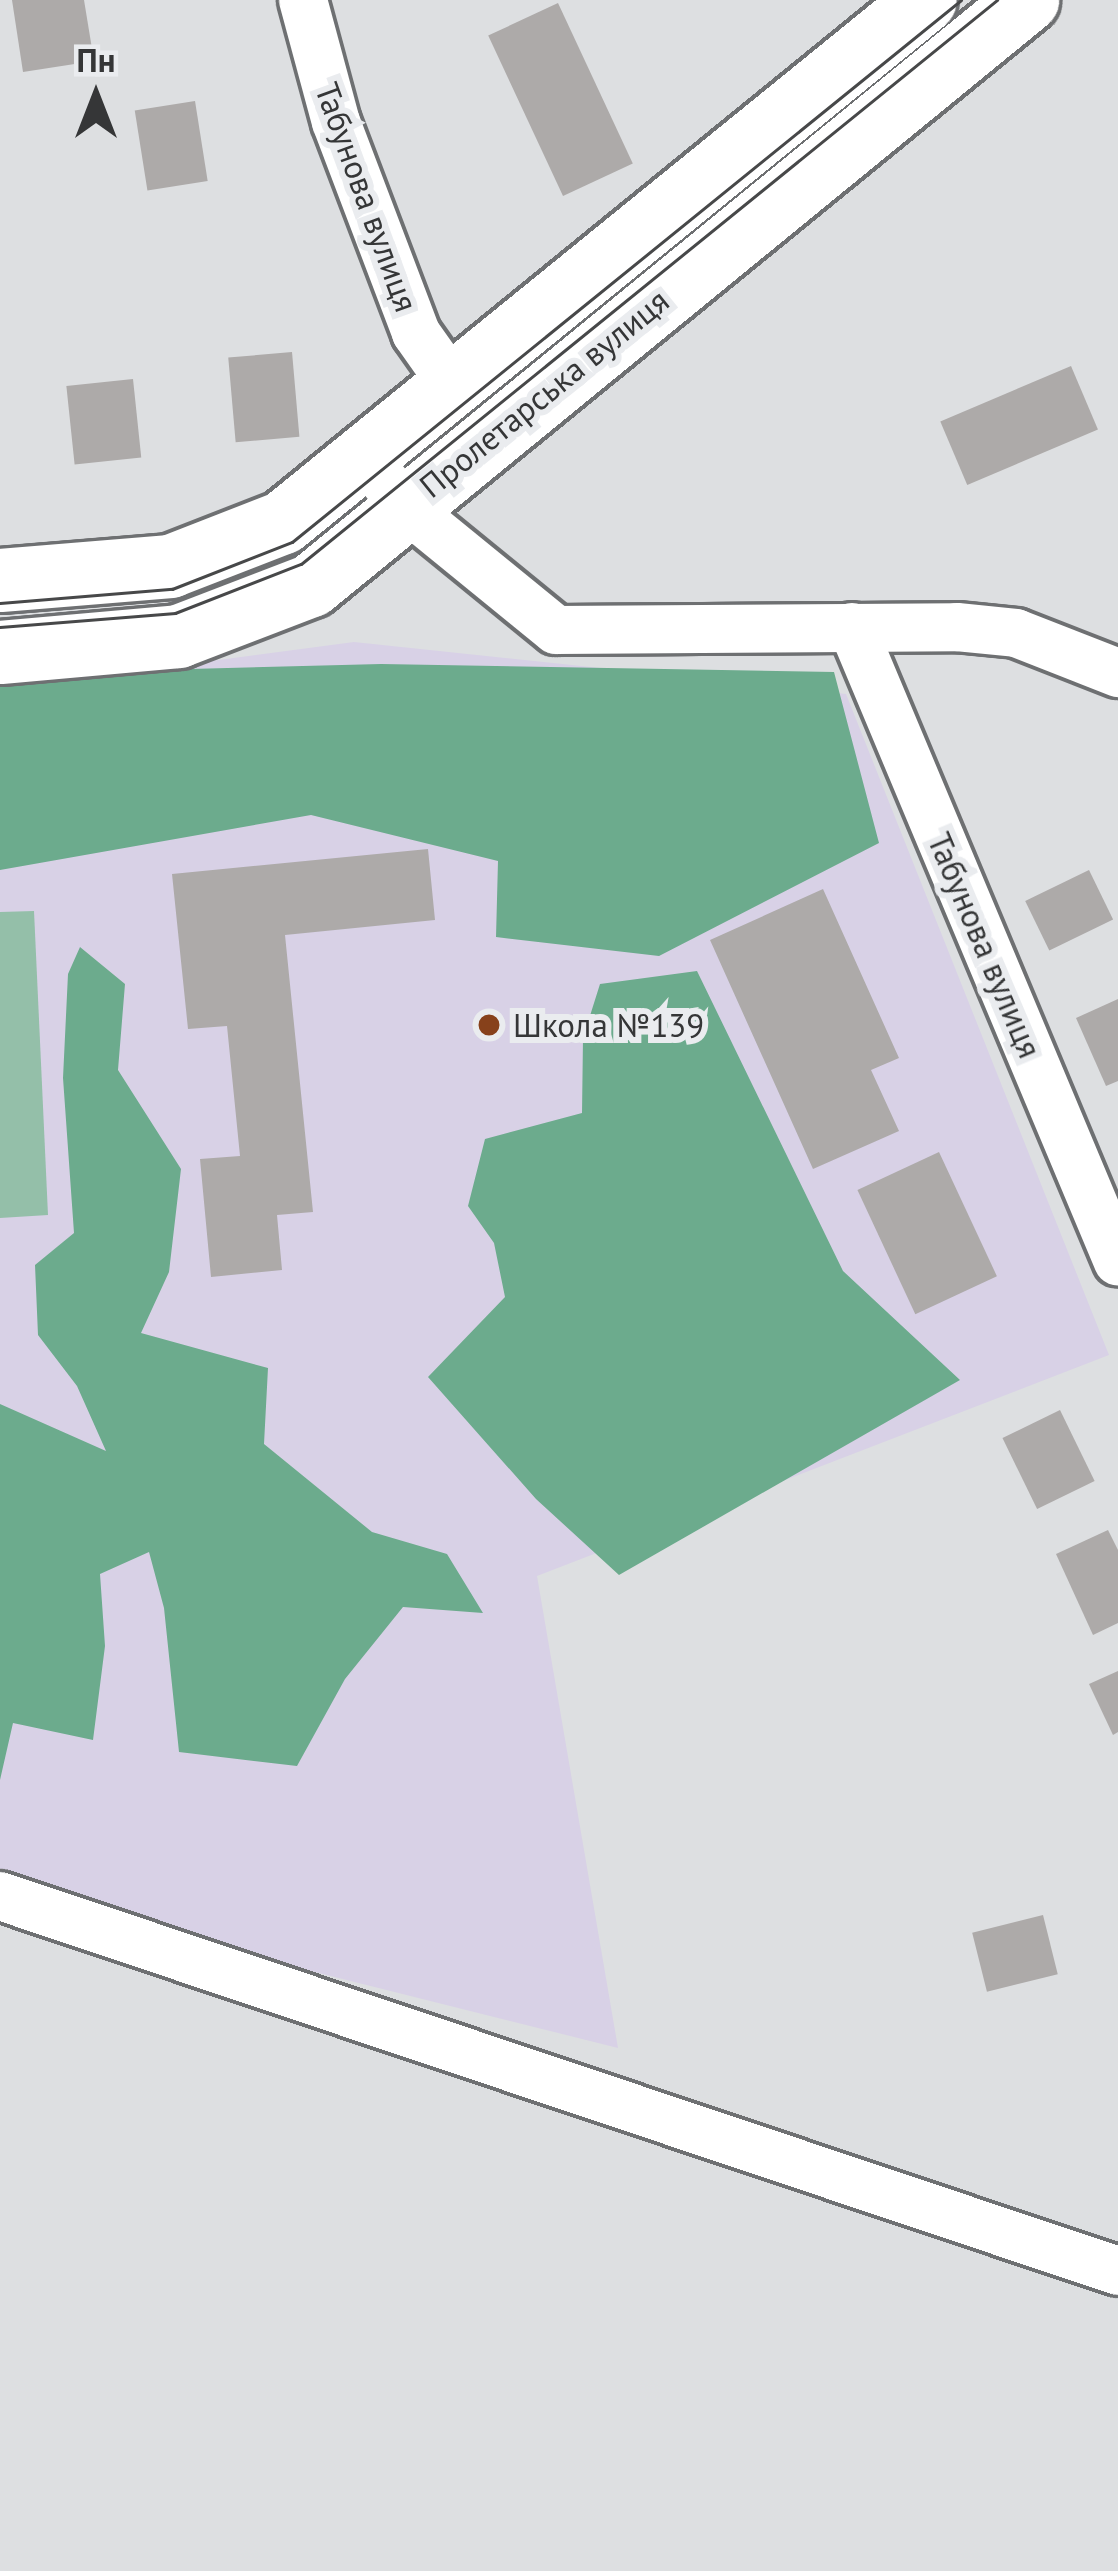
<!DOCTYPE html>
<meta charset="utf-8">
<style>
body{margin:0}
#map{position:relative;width:1118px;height:2571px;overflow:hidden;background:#dddfe1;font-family:"PT Sans",sans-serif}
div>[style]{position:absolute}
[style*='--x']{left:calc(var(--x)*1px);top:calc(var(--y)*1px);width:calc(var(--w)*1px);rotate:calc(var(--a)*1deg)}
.education>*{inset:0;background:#d8d1e6}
.green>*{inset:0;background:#94bfa9}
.forest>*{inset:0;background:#6cab8d}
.building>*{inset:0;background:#adaaa9;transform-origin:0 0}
.roads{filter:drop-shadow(3px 0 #6e7072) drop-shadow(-3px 0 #6e7072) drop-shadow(0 3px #6e7072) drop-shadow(0 -3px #6e7072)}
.minor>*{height:48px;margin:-24px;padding:0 24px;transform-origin:24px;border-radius:24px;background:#fff}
.major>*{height:63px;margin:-31.5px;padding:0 31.5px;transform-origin:31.5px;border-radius:31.5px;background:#fff}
.tram>*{height:3px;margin:-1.5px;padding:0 1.5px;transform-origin:1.5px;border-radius:1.5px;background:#474849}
.dots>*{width:33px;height:33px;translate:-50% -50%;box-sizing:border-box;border:6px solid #eaecef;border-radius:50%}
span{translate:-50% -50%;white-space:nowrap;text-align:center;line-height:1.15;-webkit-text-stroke:12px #eaecef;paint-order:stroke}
.street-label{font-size:33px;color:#353637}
.poi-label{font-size:33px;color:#353637}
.left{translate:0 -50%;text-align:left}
.north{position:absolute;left:36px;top:36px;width:120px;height:120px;-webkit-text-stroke:9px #eaecef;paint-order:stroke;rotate:0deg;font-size:33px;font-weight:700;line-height:48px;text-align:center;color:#353637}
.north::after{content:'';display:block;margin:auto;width:42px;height:54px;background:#353637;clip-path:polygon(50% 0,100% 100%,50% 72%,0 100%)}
</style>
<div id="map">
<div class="education">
<div style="clip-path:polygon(354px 642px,846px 694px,1109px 1355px,537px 1576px,618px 2048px,0 1893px,0 689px)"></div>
</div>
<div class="green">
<div style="clip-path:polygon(34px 911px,48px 1215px,0 1218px,0 912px)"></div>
</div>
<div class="forest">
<div style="clip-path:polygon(381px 664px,834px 672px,879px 843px,659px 956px,496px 937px,498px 861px,311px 815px,0 870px,0 674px)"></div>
<div style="clip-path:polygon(80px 947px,125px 984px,118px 1070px,181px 1169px,169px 1272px,141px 1333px,268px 1368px,264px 1444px,372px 1532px,447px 1554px,483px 1613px,403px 1607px,345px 1679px,297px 1766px,179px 1752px,164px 1608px,149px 1552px,100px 1574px,105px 1646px,93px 1740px,13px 1723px,0 1780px,0 1404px,106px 1451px,77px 1386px,38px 1335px,35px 1265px,74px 1233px,63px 1078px,68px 974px)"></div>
<div style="clip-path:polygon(697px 971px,843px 1271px,960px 1380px,619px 1575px,536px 1499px,428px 1377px,505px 1297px,494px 1243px,468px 1206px,485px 1139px,582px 1113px,583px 1038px,600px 984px)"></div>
</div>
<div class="building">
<div style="clip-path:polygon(12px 0,84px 0,94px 61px,23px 72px)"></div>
<div style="left:558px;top:3px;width:177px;height:77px;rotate:65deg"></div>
<div style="left:195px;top:101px;width:81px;height:61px;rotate:81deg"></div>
<div style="left:292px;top:352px;width:85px;height:64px;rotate:85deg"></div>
<div style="left:1071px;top:366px;width:69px;height:142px;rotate:67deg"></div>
<div style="left:133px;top:379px;width:79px;height:67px;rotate:84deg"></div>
<div style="clip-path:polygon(428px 849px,435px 920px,285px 935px,313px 1212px,277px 1215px,282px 1270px,211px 1277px,200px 1159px,240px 1156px,227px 1026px,188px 1029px,172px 874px)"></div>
<div style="left:1089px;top:870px;width:55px;height:71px;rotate:64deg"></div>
<div style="clip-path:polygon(823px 889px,899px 1058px,871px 1070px,899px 1131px,813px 1169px,710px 940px)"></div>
<div style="clip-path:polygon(1118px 999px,1118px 1081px,1106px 1086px,1076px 1018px)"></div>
<div style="left:939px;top:1152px;width:137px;height:90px;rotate:65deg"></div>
<div style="left:1060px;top:1410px;width:79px;height:64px;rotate:64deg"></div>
<div style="clip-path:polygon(1108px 1530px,1118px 1550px,1118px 1623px,1093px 1635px,1056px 1554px)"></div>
<div style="clip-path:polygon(1118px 1671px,1118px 1732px,1113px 1735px,1089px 1684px)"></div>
<div style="left:1043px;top:1915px;width:61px;height:73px;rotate:76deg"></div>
</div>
<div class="roads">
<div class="minor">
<div style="--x:303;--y:0;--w:126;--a:74.9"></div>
<div style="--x:336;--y:122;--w:226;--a:69.2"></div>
<div style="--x:416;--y:333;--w:62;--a:54.8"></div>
<div style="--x:366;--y:458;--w:61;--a:51.6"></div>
<div style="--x:404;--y:506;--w:196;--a:39.2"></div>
<div style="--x:556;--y:630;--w:401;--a:-0.4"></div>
<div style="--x:957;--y:627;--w:59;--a:5.8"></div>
<div style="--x:1016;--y:633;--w:110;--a:21.4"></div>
<div style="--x:852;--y:627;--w:688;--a:67.27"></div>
<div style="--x:0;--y:1896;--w:1179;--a:18.54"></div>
</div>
<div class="major">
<div style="--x:0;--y:580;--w:171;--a:-4.7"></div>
<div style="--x:170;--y:566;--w:121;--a:-21.3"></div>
<div style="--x:283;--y:522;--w:827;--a:-39.11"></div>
<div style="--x:0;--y:652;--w:179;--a:-5.1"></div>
<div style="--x:178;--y:636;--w:142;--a:-21"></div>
<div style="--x:311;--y:585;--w:925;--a:-39.25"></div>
</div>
</div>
<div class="tram">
<div style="--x:0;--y:603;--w:173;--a:-4.7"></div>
<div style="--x:172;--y:589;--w:129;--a:-21.4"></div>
<div style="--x:292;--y:542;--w:861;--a:-39.01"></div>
<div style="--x:0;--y:627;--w:176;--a:-4.6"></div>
<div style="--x:175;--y:613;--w:135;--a:-21.3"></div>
<div style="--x:301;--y:564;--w:896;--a:-39.02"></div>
</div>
<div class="dots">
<div style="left:489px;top:1025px;background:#87411b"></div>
</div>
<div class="street-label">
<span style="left:367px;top:197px;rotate:70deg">Табунова вулиця</span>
<span style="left:544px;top:393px;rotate:-39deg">Пролетарська вулиця</span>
<span style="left:985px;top:945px;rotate:67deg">Табунова вулиця</span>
</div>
<div class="poi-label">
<span class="left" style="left:513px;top:1025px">Школа №139</span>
</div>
<div class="north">Пн</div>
</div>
